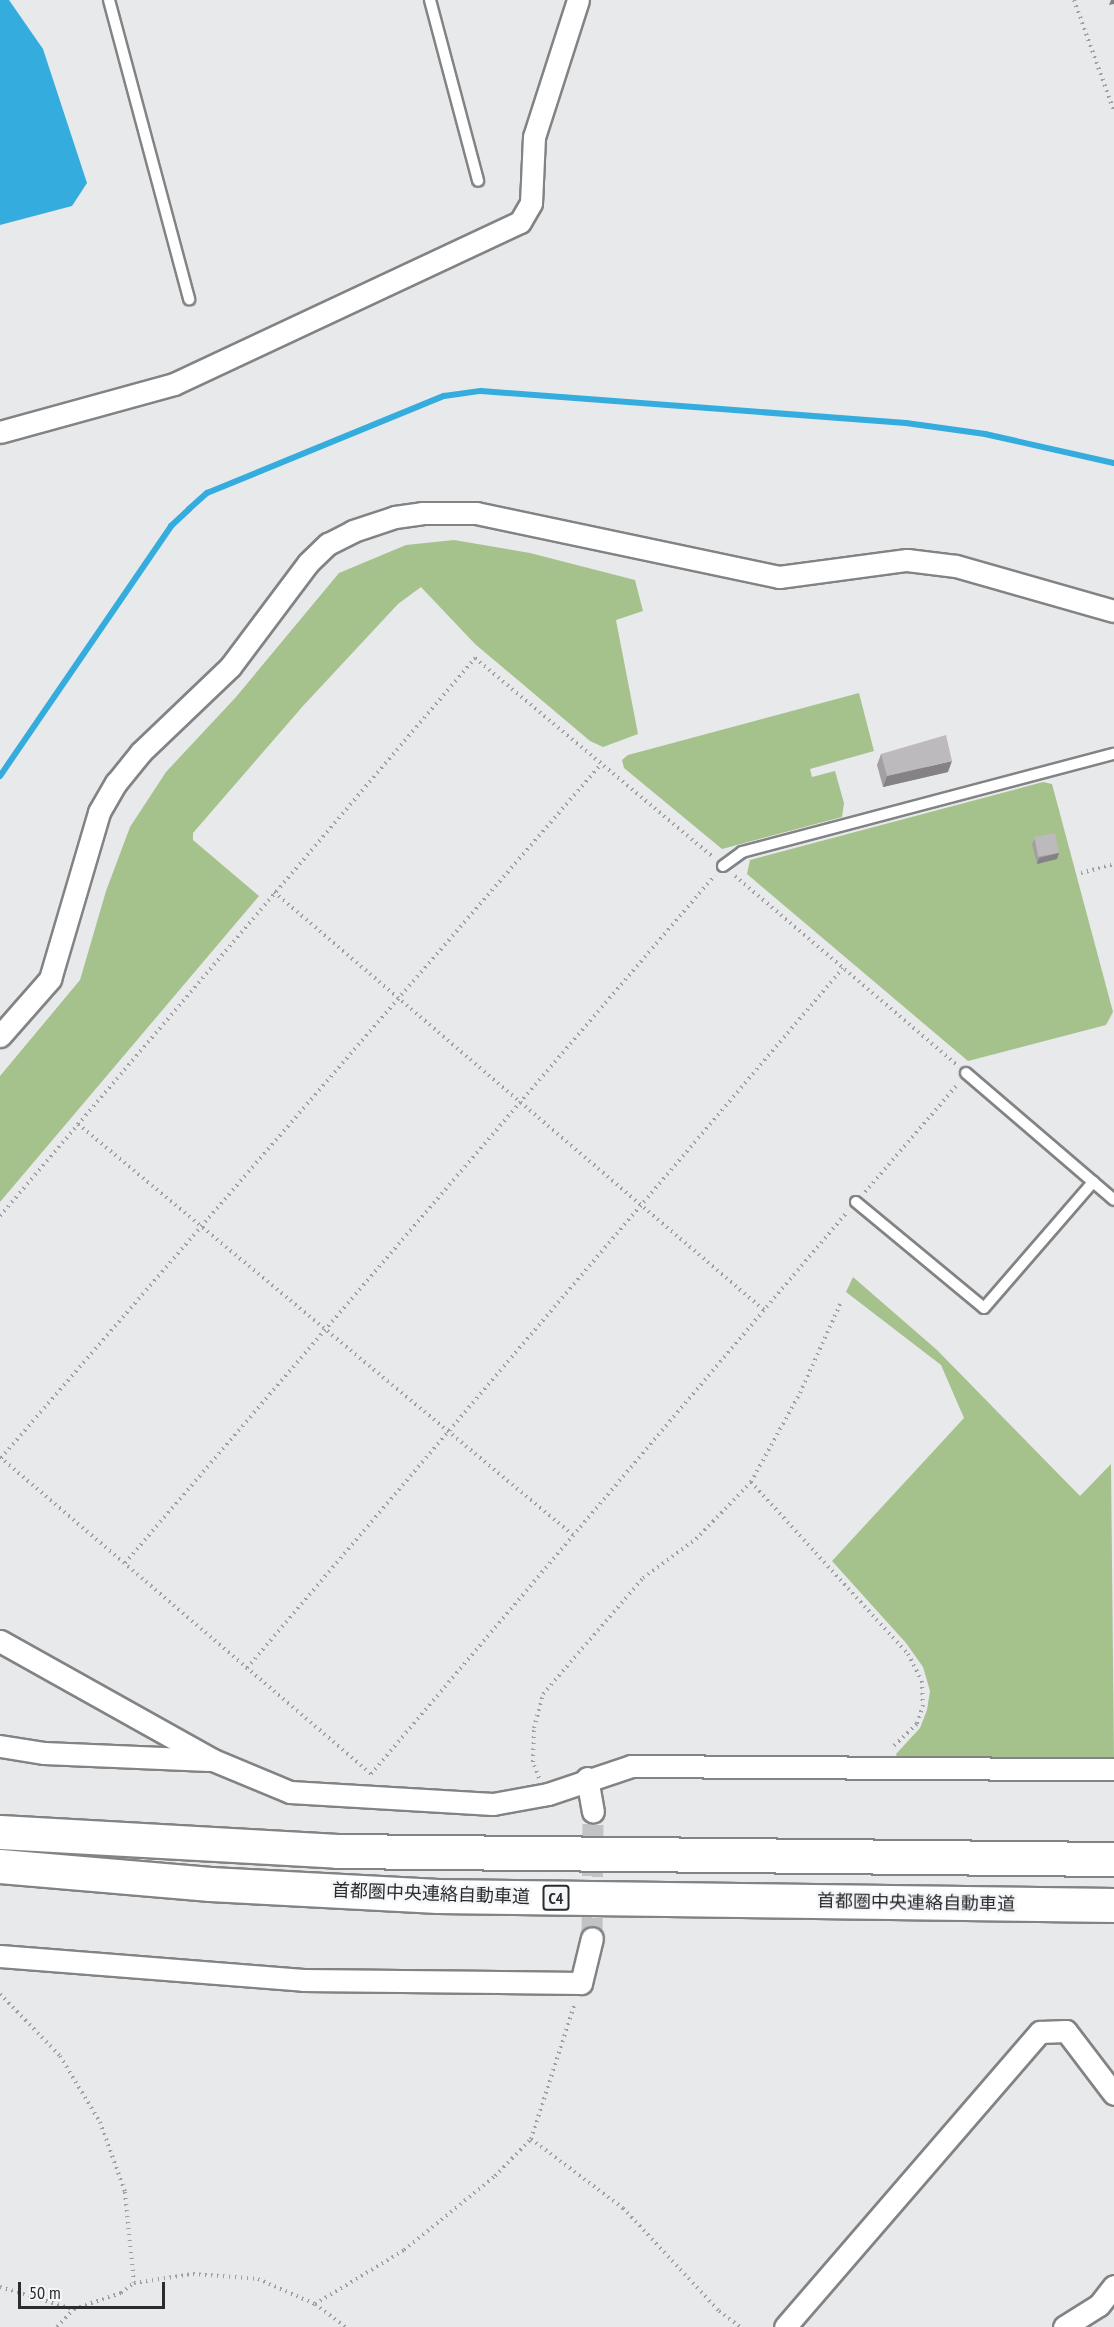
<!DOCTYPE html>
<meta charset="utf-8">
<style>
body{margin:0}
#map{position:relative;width:1114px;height:2327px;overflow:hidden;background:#e8e9eb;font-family:"PT Sans Narrow","Noto Sans JP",sans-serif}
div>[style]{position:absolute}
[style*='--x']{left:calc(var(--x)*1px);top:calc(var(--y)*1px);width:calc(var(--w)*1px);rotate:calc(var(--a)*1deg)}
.green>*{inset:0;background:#a5c28d}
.water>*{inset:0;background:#35acde}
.stream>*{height:6px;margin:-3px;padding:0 3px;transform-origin:3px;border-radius:3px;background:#35acde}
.minor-tunnel>*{height:21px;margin-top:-10.5px;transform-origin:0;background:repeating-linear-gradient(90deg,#c2c3c5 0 21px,transparent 0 31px)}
.path>*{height:4px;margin-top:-2px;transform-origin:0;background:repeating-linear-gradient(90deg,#9e9fa1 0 1.5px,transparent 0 6px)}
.roads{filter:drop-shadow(2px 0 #828385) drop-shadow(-2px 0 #828385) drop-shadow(0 2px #828385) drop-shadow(0 -2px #828385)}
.service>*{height:10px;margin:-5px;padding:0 5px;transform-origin:5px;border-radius:5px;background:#fff}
.minor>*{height:21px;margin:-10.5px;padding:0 10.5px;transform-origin:10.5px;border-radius:10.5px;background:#fff}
.motorway>*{height:33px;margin:-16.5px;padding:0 16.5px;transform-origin:16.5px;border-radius:16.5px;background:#fff}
.wall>*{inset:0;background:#a2a0a2}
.shaded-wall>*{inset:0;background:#848284}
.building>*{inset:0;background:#bcbabc;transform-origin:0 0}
span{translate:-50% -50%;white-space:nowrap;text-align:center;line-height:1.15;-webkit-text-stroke:4.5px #f5f6f9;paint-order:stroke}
.shield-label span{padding:2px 4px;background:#f5f6f9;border:2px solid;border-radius:4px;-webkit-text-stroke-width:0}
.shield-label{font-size:16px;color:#2a2b2c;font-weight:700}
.street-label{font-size:18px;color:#2a2b2c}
.scale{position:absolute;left:18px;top:2282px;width:147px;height:27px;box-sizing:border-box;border:3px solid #2a2b2c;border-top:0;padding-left:8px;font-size:18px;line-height:21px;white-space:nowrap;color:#2a2b2c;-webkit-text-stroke:4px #f5f6f9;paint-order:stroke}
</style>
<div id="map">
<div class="green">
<div style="clip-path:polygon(454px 540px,530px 553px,635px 580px,643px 611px,616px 620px,638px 734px,603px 747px,590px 741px,475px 644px,421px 587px,398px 604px,303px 706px,193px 833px,193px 840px,259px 896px,0 1202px,0 1076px,80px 980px,106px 891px,130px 827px,166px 772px,236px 697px,339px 573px,406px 545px)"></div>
<div style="clip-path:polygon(859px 693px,874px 751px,810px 769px,812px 777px,835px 771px,844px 803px,842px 817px,722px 849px,624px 768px,622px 760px,628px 755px)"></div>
<div style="clip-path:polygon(1043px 782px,1052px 784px,1113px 1012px,1106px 1025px,968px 1061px,747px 874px,750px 860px)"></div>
<div style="clip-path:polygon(853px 1277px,937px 1350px,1080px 1496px,1111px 1464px,1114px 1761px,898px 1760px,896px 1754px,920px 1728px,927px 1710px,930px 1691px,923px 1667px,906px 1643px,832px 1561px,964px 1418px,941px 1365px,846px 1292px)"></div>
</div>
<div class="water">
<div style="clip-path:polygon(0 0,9px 0,43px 49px,87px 183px,72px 206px,0 225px)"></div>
</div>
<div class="stream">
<div style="--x:0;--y:776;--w:303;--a:-55.6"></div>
<div style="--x:171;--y:526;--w:25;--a:-43"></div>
<div style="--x:189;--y:509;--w:24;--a:-42"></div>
<div style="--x:207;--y:493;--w:256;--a:-22.3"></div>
<div style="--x:444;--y:396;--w:37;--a:-8"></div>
<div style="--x:481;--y:391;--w:426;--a:4.3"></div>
<div style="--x:906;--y:423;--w:80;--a:7.9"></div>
<div style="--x:985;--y:434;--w:132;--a:12.7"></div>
</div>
<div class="minor-tunnel">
<div style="--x:592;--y:1938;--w:127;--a:-89.5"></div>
</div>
<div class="path">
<div style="--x:1074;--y:0;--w:118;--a:70.2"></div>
<div style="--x:1081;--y:873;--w:34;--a:-15"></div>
<div style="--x:735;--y:876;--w:292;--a:40.4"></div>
<div style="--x:274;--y:892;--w:644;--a:40.47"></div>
<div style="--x:78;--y:1124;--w:643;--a:39.7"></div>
<div style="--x:865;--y:1192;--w:143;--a:-49.3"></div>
<div style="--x:0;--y:1216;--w:733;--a:-49.59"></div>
<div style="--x:475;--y:658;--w:310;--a:39.9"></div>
<div style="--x:0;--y:1457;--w:488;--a:40.5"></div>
<div style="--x:371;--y:1774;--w:738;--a:-49.73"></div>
<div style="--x:1;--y:1458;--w:917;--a:-49.15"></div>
<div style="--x:751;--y:1482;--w:233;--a:47.6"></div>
<div style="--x:908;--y:1654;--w:30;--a:63"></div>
<div style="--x:922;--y:1681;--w:24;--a:88"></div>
<div style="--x:923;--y:1705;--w:20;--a:108"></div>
<div style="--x:917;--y:1724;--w:34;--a:137"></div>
<div style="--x:125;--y:1563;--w:906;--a:-49.38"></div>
<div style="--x:247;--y:1668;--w:919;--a:-49.59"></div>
<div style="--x:539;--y:1778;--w:17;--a:-111"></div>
<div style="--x:533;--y:1762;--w:34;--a:-88"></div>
<div style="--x:534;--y:1728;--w:35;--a:-75"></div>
<div style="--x:543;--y:1694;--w:153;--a:-49.2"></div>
<div style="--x:643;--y:1578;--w:66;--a:-36.3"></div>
<div style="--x:696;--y:1539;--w:79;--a:-46"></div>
<div style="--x:751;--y:1482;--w:102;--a:-61.2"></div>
<div style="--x:800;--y:1393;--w:100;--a:-65.7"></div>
<div style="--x:0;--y:1994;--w:86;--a:45.9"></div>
<div style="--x:60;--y:2056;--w:77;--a:58.8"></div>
<div style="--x:100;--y:2122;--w:74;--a:70.3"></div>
<div style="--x:125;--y:2192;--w:91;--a:84.4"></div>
<div style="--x:531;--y:2139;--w:115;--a:36.9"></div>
<div style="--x:623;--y:2208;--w:141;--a:47"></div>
<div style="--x:719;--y:2311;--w:26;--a:37"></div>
<div style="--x:0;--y:2287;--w:76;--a:16.8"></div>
<div style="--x:315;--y:2304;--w:104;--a:-31.2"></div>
<div style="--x:404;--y:2250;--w:117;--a:-39.1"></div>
<div style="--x:495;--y:2176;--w:52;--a:-45.8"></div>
<div style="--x:531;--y:2139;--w:143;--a:-72.1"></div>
<div style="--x:57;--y:2327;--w:25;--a:-47"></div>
<div style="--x:74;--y:2309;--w:50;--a:-18.8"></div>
<div style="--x:121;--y:2293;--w:16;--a:-38"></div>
<div style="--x:134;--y:2283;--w:60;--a:-8.7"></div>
<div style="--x:193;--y:2274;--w:65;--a:4.4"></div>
<div style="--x:258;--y:2279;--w:62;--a:23.7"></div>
<div style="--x:315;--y:2304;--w:38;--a:37"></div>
</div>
<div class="roads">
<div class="service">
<div style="--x:109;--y:0;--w:310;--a:75"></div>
<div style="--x:430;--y:0;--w:187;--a:75.1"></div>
<div style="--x:723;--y:866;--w:24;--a:-36"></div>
<div style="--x:742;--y:852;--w:385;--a:-14.8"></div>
<div style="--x:966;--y:1073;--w:195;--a:40.6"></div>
<div style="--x:856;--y:1202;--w:166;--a:39.6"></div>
<div style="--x:984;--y:1308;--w:167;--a:-49.1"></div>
</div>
<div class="minor">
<div style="--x:0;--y:432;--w:180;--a:-15.4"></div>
<div style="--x:174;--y:384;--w:382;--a:-25.1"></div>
<div style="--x:520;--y:222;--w:22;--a:-60"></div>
<div style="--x:531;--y:203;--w:66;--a:-87.4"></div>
<div style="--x:534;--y:137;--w:144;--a:-72.2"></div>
<div style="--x:0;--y:1036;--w:76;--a:-48.7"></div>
<div style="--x:50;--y:979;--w:174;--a:-73.6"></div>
<div style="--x:99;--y:812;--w:34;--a:-60"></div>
<div style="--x:116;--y:783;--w:40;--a:-51"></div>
<div style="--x:141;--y:752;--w:123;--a:-43.7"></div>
<div style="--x:230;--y:667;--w:130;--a:-53.1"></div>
<div style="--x:308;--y:563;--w:28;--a:-44"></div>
<div style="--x:328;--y:544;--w:28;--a:-27"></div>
<div style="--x:353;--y:531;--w:44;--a:-18.4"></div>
<div style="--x:395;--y:517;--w:27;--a:-8"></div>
<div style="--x:422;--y:513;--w:54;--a:0"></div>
<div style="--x:476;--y:513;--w:310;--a:11.9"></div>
<div style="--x:779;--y:577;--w:129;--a:-7.6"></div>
<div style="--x:907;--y:560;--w:49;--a:7"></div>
<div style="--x:956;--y:566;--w:164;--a:15.9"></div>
<div style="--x:0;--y:1641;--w:244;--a:29.2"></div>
<div style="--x:213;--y:1760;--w:83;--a:22.6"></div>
<div style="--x:290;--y:1792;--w:203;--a:3.4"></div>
<div style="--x:493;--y:1804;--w:56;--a:-10.3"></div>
<div style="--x:548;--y:1794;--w:88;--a:-18.6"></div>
<div style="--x:631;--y:1766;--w:483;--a:0.4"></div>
<div style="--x:0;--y:1746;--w:45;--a:9"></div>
<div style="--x:44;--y:1753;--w:165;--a:2.4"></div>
<div style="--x:587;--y:1778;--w:34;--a:80"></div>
<div style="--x:0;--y:1956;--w:304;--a:4.5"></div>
<div style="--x:303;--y:1980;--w:278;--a:0.6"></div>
<div style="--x:581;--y:1983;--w:46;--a:-76.3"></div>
<div style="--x:785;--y:2327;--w:390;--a:-49.2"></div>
<div style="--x:1040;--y:2032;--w:26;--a:-2"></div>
<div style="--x:1066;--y:2031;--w:79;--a:52.7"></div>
<div style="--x:1064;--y:2327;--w:41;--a:-32.2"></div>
<div style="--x:1099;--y:2305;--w:24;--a:-52"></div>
</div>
<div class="motorway">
<div style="--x:0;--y:1832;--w:338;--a:3.2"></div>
<div style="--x:337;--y:1851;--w:777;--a:0.59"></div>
<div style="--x:0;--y:1866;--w:211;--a:4.9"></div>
<div style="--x:210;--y:1884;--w:228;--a:3"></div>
<div style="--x:438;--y:1896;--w:676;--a:0.76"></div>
</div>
</div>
<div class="wall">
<div style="clip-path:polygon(881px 754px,948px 772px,883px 787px,877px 765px)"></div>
<div style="clip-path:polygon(1035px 838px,1059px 853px,1057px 859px,1037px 864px,1032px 844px)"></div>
</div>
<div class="shaded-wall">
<div style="clip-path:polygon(1111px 0,1114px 0,1114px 4px,1109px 5px)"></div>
<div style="clip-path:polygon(952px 761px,948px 772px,883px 787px,887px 776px)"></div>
<div style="clip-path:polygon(1059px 853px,1057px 859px,1037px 864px,1039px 858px)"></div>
</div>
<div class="building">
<div style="clip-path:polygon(946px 735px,952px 761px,887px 776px,881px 754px)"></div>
<div style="left:1055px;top:833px;width:20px;height:21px;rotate:79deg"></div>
</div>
<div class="shield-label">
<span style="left:556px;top:1898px">C4</span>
</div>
<div class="street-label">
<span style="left:431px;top:1894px;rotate:2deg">首都圏中央連絡自動車道</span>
<span style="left:916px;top:1903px;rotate:1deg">首都圏中央連絡自動車道</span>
</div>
<div class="scale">50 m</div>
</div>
